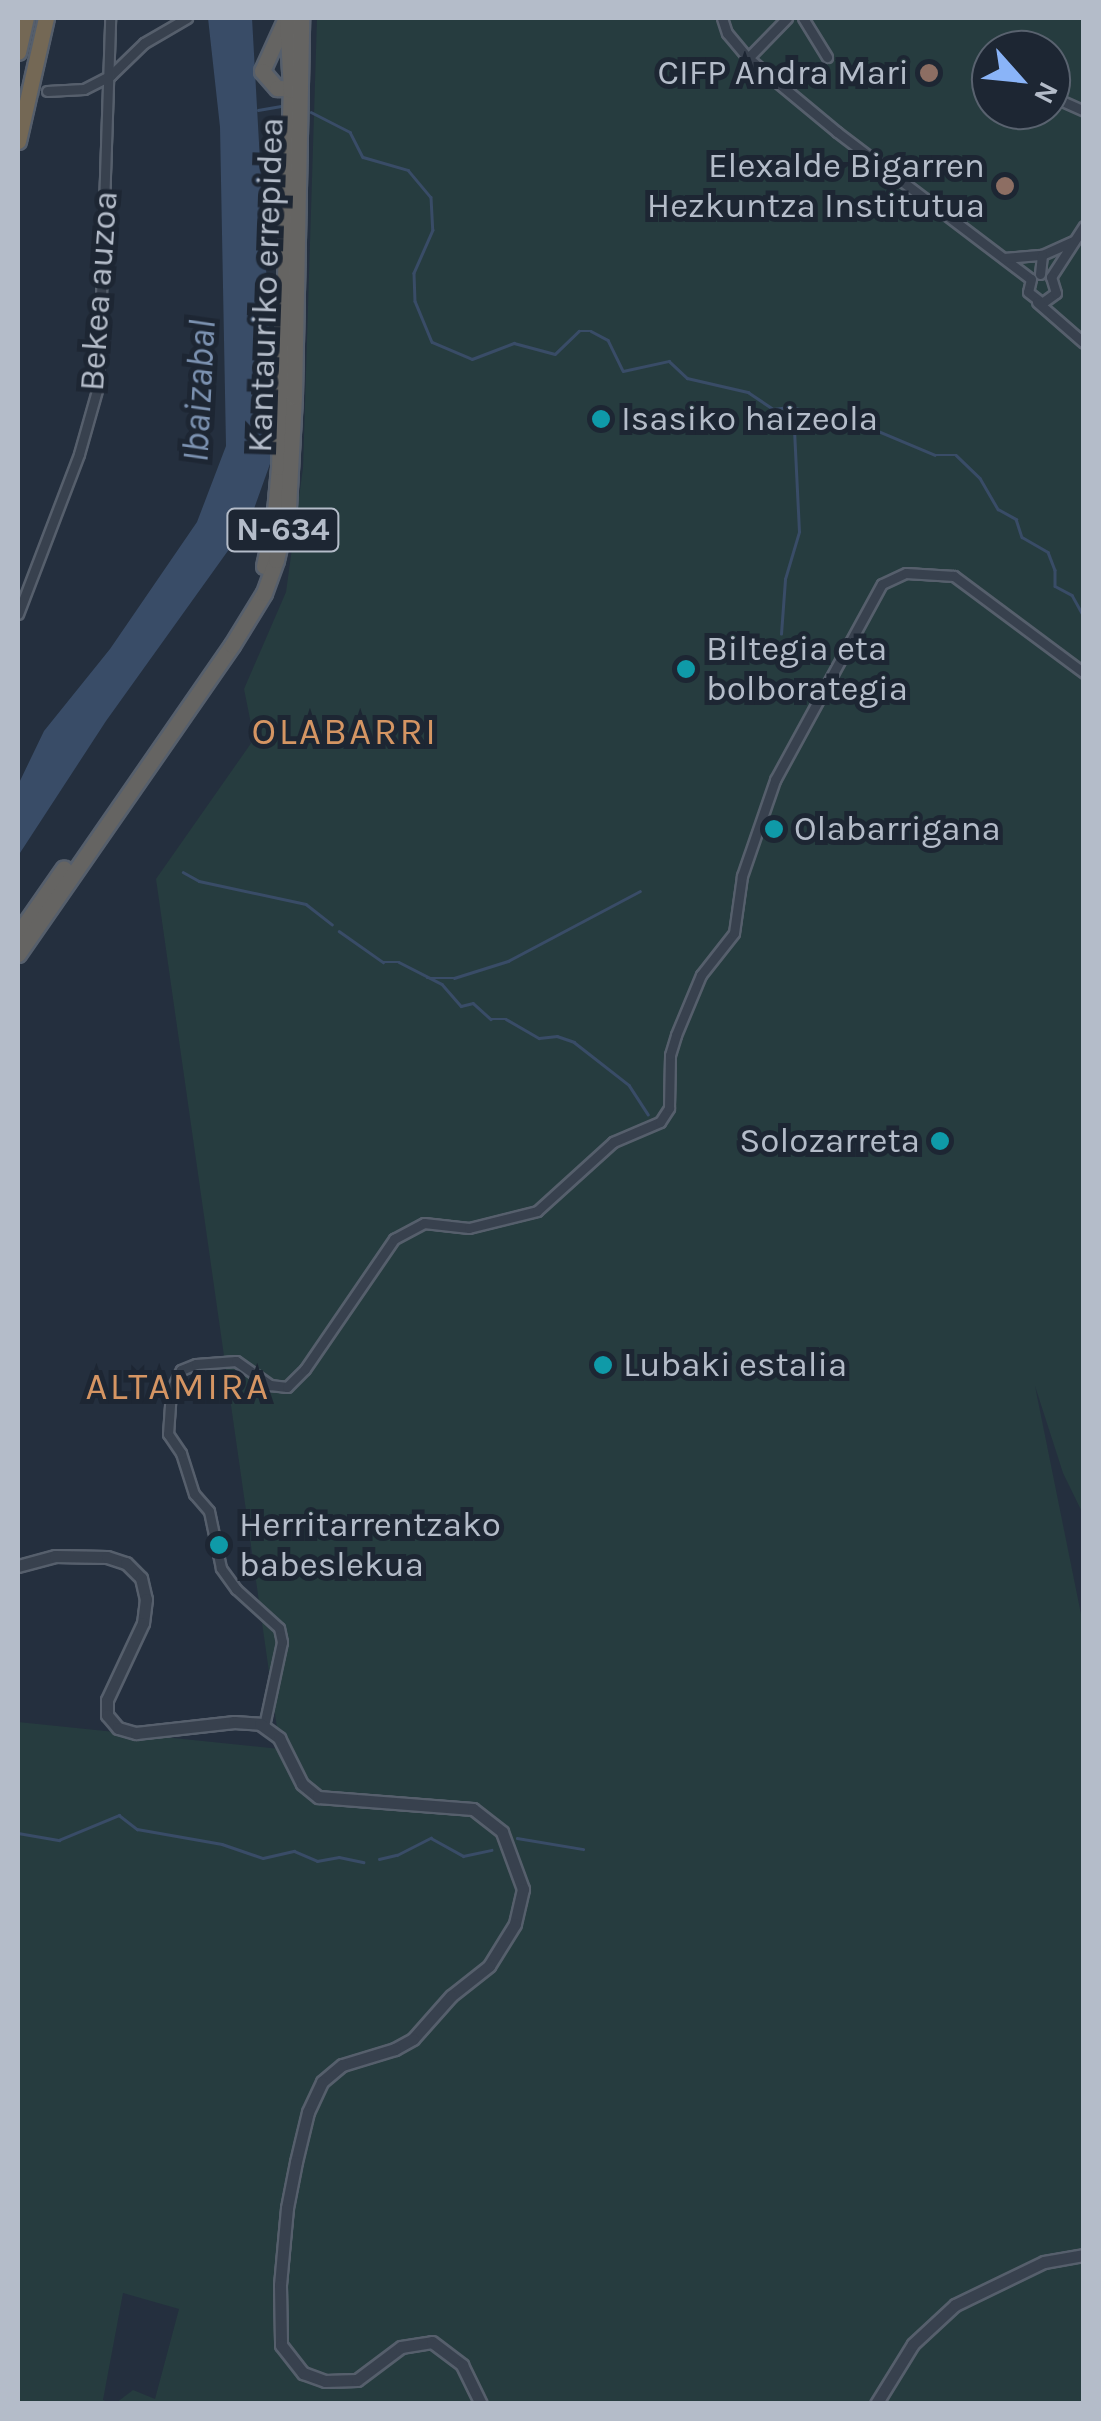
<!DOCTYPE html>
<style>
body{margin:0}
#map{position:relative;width:1101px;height:2421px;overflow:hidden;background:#242f3e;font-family:Karla,sans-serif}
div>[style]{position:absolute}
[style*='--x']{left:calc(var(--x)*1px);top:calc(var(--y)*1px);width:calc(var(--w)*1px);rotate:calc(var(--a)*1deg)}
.green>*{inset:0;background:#263c3f}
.water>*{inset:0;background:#394c67}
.stream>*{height:2.5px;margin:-1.25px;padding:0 1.25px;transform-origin:1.25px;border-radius:1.25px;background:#394c67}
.minor-tunnel>*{height:9px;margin-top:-4.5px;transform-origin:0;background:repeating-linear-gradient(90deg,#3a4453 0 9px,transparent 0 13.5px)}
.roads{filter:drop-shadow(2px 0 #565f6c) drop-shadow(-2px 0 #565f6c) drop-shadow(0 2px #565f6c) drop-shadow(0 -2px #565f6c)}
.minor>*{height:9px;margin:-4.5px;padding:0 4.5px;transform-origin:4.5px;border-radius:4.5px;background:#38414e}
.tertiary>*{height:11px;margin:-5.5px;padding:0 5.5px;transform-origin:5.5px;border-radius:5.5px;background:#38414e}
.trunk>*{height:15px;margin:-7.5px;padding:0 7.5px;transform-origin:7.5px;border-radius:7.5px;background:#656462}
.motorway>*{height:15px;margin:-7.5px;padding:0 7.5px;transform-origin:7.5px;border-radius:7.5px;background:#746855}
.dots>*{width:28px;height:28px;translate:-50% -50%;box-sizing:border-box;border:5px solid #1d2633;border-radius:50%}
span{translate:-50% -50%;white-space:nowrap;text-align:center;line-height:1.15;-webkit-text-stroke:10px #1d2633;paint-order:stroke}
.shield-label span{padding:2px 8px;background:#1d2633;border:2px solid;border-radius:8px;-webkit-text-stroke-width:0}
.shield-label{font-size:32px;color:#b4bcc9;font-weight:700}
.poi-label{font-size:35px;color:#b4bcc9}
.right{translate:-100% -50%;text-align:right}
.left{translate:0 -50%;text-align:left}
.street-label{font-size:35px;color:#b4bcc9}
.water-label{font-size:38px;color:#7c92b1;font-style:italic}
.neighbourhood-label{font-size:38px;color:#d59563;letter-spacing:2.5px}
.frame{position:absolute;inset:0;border:20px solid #b4bcc9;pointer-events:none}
.north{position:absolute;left:971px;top:30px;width:100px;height:100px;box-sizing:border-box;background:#1d2633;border:2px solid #59626f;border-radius:50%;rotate:117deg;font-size:28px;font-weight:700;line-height:40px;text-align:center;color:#b4bcc9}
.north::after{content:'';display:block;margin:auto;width:35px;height:45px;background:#8ab4f8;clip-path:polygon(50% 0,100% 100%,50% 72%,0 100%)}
</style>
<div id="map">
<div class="green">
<div style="clip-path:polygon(evenodd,317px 18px,1083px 18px,1083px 1514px,1063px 1473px,1035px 1386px,1084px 1629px,1083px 2403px,116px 2403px,133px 2390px,155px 2399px,179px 2309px,123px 2293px,103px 2400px,110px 2403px,18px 2403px,18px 1722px,280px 1749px,156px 879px,254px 739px,244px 689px,286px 592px,303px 468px,317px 18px,991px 50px,1051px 50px,1051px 110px,991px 110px,991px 50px)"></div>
</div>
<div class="water">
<div style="clip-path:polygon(208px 18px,252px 18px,275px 428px,270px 464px,250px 520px,106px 721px,18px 856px,18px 785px,44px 731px,110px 649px,197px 522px,226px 446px,220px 127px)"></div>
</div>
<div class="stream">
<div style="--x:258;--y:110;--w:23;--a:-10"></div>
<div style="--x:311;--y:112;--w:44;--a:27.1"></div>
<div style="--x:350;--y:132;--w:28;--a:63"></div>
<div style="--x:363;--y:157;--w:47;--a:16.1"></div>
<div style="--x:408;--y:170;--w:35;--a:50"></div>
<div style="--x:431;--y:197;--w:33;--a:87"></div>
<div style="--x:433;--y:230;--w:47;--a:113.8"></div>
<div style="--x:414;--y:273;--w:28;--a:88"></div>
<div style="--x:415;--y:301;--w:44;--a:67.5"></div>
<div style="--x:432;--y:342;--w:43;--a:23"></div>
<div style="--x:472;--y:359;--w:45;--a:-20.9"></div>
<div style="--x:514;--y:343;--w:42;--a:15"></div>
<div style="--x:555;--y:354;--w:33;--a:-44"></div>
<div style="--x:579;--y:331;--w:12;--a:0"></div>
<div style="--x:591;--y:331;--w:19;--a:28"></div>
<div style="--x:608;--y:340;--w:34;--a:64"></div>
<div style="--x:623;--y:371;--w:47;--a:-12.3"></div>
<div style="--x:669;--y:361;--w:25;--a:43"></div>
<div style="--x:687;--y:378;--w:63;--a:12.9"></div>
<div style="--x:748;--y:392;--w:30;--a:34"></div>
<div style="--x:773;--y:409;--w:16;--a:-7"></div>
<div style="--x:789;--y:407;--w:59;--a:10.7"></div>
<div style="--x:847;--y:418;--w:95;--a:22.8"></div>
<div style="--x:935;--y:455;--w:21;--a:0"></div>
<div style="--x:956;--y:455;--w:33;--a:44"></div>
<div style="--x:980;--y:478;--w:36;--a:60"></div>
<div style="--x:998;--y:509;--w:21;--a:29"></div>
<div style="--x:1016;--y:519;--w:19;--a:72"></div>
<div style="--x:1022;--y:537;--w:30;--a:30"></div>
<div style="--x:1048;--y:552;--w:19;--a:69"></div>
<div style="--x:1055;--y:570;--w:16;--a:90"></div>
<div style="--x:1055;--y:586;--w:19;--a:28"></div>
<div style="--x:1072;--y:595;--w:25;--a:61"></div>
<div style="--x:781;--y:634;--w:55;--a:-85.8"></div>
<div style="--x:785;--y:579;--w:49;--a:-73.4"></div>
<div style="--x:799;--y:532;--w:123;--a:-92.8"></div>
<div style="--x:183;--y:872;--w:18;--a:29"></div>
<div style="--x:199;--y:881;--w:109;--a:12.1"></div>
<div style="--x:306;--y:904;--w:33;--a:38"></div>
<div style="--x:339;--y:931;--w:54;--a:35.2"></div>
<div style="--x:383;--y:962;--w:16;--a:0"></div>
<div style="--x:399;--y:962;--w:48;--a:27.1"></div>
<div style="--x:442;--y:984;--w:29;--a:49"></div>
<div style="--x:461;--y:1006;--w:12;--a:-14"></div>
<div style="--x:473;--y:1003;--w:24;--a:42"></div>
<div style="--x:491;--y:1019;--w:15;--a:0"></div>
<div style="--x:506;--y:1019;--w:38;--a:30"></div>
<div style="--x:539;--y:1038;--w:18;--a:-6"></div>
<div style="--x:557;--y:1036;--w:18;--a:19"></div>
<div style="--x:574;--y:1042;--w:70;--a:38"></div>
<div style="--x:629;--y:1085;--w:35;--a:57"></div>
<div style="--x:427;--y:978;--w:27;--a:0"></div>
<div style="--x:454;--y:978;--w:57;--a:-17.5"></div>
<div style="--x:508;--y:961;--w:149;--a:-27.9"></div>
<div style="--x:18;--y:1833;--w:42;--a:9.7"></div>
<div style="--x:59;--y:1840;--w:65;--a:-22.6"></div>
<div style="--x:119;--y:1815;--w:23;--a:38"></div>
<div style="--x:137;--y:1829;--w:86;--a:10"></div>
<div style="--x:222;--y:1844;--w:43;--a:18.9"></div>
<div style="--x:263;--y:1858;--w:32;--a:-13"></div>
<div style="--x:294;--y:1851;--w:25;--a:23"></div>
<div style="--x:317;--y:1861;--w:22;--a:-10"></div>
<div style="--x:339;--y:1857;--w:25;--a:12"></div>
<div style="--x:517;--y:1838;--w:67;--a:9.5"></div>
<div style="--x:379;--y:1859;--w:18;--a:-13"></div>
<div style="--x:397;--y:1855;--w:38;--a:-27"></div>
<div style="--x:431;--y:1838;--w:37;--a:29"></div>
<div style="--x:463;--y:1856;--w:29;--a:-12"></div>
</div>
<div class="minor-tunnel">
<div style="--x:18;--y:90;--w:29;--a:2"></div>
</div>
<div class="roads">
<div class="minor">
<div style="--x:722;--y:18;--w:16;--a:72"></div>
<div style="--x:727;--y:33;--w:33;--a:50"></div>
<div style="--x:748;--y:58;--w:116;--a:39.7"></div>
<div style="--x:837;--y:132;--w:243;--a:37.2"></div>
<div style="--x:803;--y:18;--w:46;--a:58.4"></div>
<div style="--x:748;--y:58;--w:56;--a:-45.7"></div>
<div style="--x:47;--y:91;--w:37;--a:-3"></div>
<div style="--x:84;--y:89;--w:30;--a:-27"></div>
<div style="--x:111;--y:75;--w:46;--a:-44.1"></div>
<div style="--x:144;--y:43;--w:50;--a:-30.2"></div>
<div style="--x:1062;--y:101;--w:24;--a:24"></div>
<div style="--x:1004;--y:258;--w:38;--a:-5"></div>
<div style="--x:1042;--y:255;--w:34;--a:-24"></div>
<div style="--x:1040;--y:274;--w:19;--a:-84"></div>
<div style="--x:1051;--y:277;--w:61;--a:-57.1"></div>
<div style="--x:1031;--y:279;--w:13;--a:103"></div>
<div style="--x:1028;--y:292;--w:18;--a:38"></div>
<div style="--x:1042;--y:303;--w:17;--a:-36"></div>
<div style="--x:1056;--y:293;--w:17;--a:-107"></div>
<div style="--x:1037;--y:302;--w:62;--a:41.1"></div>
<div style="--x:18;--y:614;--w:171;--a:-69.1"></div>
<div style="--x:79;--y:454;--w:70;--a:-74.2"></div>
<div style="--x:98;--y:387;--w:369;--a:-88.1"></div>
<div style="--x:264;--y:1726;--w:86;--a:-77.9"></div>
<div style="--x:282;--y:1642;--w:14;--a:-102"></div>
<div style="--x:279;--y:1628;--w:58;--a:-137.8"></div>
<div style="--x:236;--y:1589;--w:26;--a:-126"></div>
<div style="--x:221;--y:1568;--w:58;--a:-101.9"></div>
<div style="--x:209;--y:1511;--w:23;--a:-131"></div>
<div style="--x:194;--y:1494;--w:43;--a:-107.6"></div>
<div style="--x:181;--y:1453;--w:23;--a:-124"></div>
<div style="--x:168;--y:1434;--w:43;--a:-86"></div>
<div style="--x:171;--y:1391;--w:23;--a:-65"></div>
<div style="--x:181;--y:1370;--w:16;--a:-22"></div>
<div style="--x:196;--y:1364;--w:40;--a:-4.3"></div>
<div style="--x:236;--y:1361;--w:42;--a:35.2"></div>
<div style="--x:270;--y:1385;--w:17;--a:7"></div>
<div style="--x:287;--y:1387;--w:25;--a:-45"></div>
<div style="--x:305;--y:1369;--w:158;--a:-55.6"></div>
<div style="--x:394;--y:1239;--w:34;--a:-28"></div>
<div style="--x:424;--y:1223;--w:45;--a:6.3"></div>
<div style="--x:469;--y:1228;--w:70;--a:-14"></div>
<div style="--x:537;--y:1211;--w:103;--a:-42.2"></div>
<div style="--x:613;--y:1142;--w:51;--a:-23.1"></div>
<div style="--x:660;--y:1122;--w:17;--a:-57"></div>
<div style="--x:669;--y:1108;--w:53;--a:-88.9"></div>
<div style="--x:670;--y:1055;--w:21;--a:-73"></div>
<div style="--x:676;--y:1035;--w:65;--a:-67.4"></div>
<div style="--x:701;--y:975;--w:53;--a:-51.8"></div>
<div style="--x:734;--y:933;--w:58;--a:-82"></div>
<div style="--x:742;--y:876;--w:102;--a:-71"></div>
<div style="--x:775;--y:780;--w:223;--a:-61.4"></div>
<div style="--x:882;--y:584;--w:26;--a:-25"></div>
<div style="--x:906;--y:573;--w:48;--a:3.6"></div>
<div style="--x:954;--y:576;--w:162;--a:36.7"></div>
</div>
<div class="tertiary">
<div style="--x:18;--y:1566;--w:38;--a:-15"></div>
<div style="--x:55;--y:1556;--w:52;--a:1.1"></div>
<div style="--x:107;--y:1557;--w:20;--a:18"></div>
<div style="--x:126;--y:1563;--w:21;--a:45"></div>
<div style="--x:141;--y:1578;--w:22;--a:77"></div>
<div style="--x:146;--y:1599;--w:24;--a:97"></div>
<div style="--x:143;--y:1623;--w:85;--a:115.1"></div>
<div style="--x:107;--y:1700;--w:15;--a:90"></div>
<div style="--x:107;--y:1715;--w:17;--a:50"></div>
<div style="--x:118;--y:1728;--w:19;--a:16"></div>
<div style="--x:136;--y:1733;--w:99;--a:-6.4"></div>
<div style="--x:234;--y:1722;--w:26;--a:4"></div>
<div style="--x:260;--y:1724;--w:24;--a:36"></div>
<div style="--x:279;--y:1738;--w:51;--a:63.4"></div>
<div style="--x:302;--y:1784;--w:21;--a:39"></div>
<div style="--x:318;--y:1797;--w:155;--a:4.4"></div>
<div style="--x:473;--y:1809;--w:37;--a:38"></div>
<div style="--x:502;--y:1832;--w:61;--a:69.8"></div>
<div style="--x:523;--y:1889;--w:36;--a:103"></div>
<div style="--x:515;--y:1924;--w:49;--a:121.8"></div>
<div style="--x:489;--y:1966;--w:48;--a:141.7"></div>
<div style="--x:451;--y:1996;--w:57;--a:131.5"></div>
<div style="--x:413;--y:2039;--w:21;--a:151"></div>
<div style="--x:395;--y:2049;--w:55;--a:163.2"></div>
<div style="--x:342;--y:2065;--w:26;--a:140"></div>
<div style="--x:322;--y:2082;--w:33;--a:115"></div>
<div style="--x:308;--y:2112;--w:51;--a:103.5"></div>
<div style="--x:296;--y:2162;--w:47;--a:101.1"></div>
<div style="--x:287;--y:2208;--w:77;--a:95.2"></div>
<div style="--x:280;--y:2285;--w:60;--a:89"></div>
<div style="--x:281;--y:2345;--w:36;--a:52"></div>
<div style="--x:303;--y:2373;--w:23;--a:20"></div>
<div style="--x:325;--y:2381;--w:32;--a:-2"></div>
<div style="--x:357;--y:2380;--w:55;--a:-36.9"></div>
<div style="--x:401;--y:2347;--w:31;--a:-9"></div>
<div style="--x:432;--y:2342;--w:38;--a:37"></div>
<div style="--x:462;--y:2365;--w:43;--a:64"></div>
<div style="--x:876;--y:2404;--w:70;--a:-58.3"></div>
<div style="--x:913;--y:2344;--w:57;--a:-42.9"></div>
<div style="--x:955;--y:2305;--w:99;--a:-25.8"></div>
<div style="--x:1044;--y:2262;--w:41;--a:-9.9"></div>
</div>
<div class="trunk">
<div style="--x:286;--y:18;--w:58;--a:114.4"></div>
<div style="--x:262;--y:71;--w:23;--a:49"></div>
<div style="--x:277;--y:88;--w:23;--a:2"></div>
<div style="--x:264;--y:566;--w:45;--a:-77.2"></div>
<div style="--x:274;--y:522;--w:55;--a:-84.8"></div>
<div style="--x:279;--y:467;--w:377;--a:-88.2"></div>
<div style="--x:291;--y:90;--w:72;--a:-93.2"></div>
<div style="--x:18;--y:934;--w:80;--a:-55.1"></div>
<div style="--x:18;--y:954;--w:376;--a:-55.3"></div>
<div style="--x:232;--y:645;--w:61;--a:-58.4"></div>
<div style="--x:264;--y:593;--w:35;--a:-70"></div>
<div style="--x:276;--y:560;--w:53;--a:-77"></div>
<div style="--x:288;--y:508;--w:111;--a:-86.9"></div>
<div style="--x:294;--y:397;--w:379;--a:-88.9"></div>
</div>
<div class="motorway">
<div style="--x:18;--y:52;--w:35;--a:-77"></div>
<div style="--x:18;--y:141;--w:126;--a:-77.2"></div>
</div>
</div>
<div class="dots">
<div style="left:929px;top:73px;background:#8d6e63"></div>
<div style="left:1005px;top:186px;background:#8d6e63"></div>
<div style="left:601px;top:419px;background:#0f9aa8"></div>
<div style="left:686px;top:669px;background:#0f9aa8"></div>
<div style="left:774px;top:829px;background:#0f9aa8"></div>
<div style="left:940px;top:1141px;background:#0f9aa8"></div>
<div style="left:603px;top:1365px;background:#0f9aa8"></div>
<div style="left:219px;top:1545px;background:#0f9aa8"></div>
</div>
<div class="shield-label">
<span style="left:283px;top:530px">N-634</span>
</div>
<div class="poi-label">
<span class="right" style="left:909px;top:73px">CIFP Andra Mari</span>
<span class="right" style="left:985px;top:186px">Elexalde Bigarren<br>Hezkuntza Institutua</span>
<span class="left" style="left:621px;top:419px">Isasiko haizeola</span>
<span class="left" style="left:706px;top:669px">Biltegia eta<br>bolborategia</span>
<span class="left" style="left:794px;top:829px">Olabarrigana</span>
<span class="right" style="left:920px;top:1141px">Solozarreta</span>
<span class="left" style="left:623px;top:1365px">Lubaki estalia</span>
<span class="left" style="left:239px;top:1545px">Herritarrentzako<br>babeslekua</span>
</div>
<div class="street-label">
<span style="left:266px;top:285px;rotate:-88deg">Kantauriko errepidea</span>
<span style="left:99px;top:291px;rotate:-86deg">Bekea auzoa</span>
</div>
<div class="water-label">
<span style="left:199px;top:391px;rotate:-87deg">Ibaizabal</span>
</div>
<div class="neighbourhood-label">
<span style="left:345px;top:732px">OLABARRI</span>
<span style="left:178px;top:1387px">ALTAMIRA</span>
</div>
<div class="frame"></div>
<div class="north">N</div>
</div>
